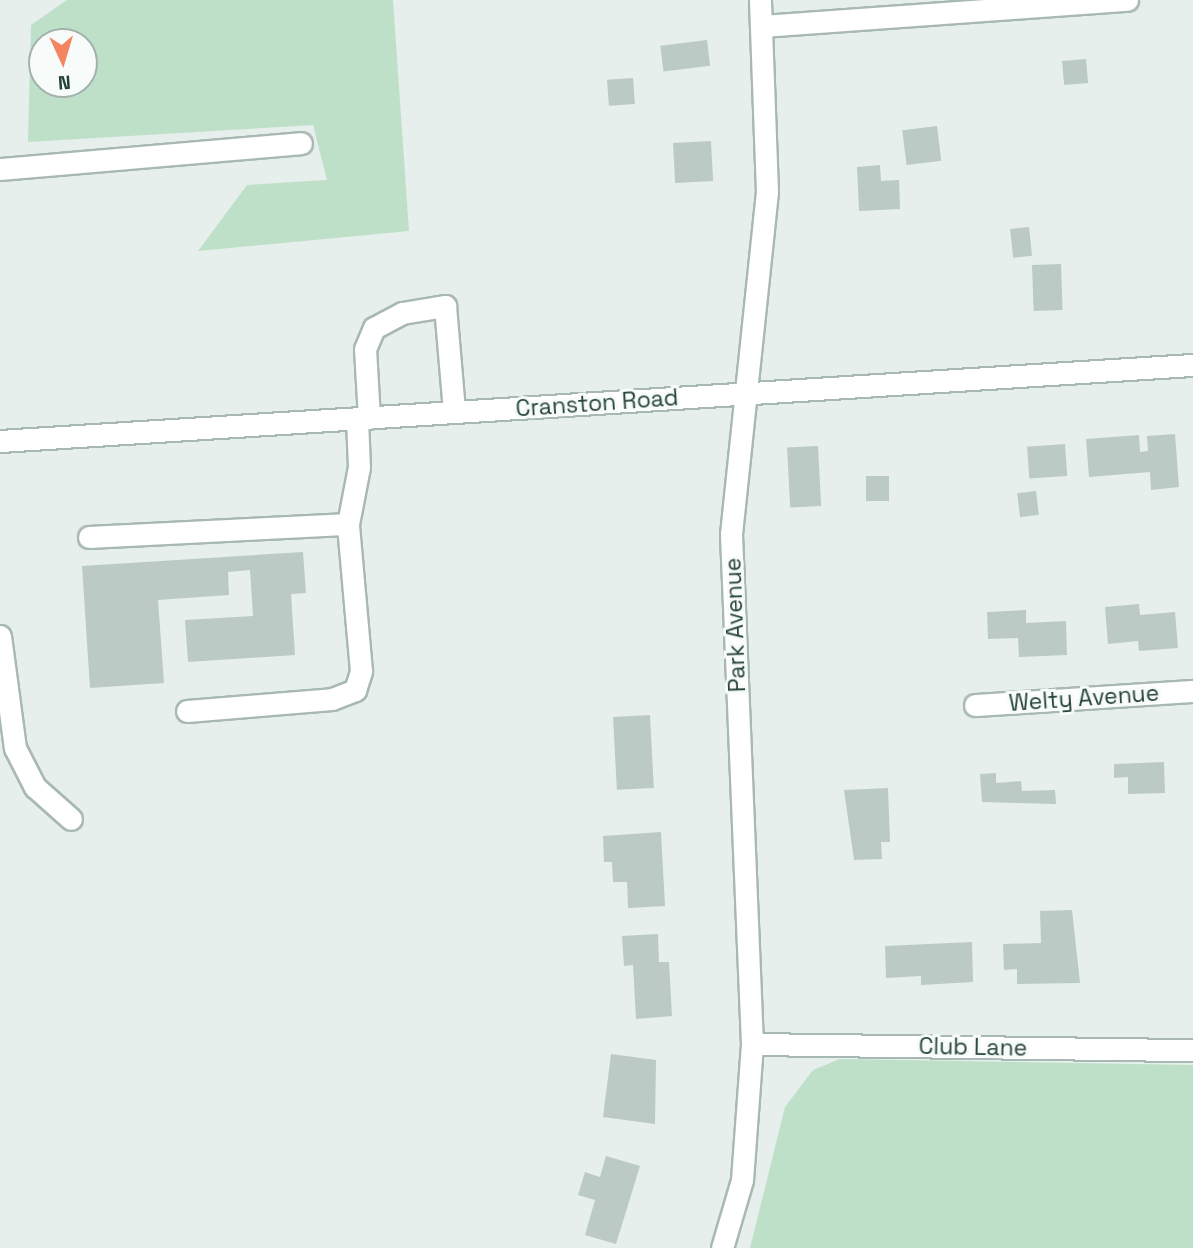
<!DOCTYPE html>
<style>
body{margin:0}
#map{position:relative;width:1193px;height:1248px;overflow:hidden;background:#e6efeb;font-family:"Space Grotesk",sans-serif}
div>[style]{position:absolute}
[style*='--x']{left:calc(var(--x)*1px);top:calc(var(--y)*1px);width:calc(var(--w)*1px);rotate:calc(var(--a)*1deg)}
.green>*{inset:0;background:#bfe0c8}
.building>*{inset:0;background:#bbcac4;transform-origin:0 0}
.roads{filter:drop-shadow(2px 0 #a8b8b2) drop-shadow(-2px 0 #a8b8b2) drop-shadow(0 2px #a8b8b2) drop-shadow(0 -2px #a8b8b2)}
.minor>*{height:21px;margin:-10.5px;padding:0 10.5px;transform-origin:10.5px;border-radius:10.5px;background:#fff}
span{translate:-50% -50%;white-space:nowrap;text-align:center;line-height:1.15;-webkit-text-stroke:6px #f7fbf9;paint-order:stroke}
.street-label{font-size:23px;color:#24423a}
.north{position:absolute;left:28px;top:28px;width:70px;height:70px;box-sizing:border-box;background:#f7fbf9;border:2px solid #a3b1ad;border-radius:50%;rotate:176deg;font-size:19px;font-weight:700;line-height:28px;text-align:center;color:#24423a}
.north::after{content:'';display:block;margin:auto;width:24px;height:32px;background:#f4845f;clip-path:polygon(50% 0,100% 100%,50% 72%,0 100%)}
</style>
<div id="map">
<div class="green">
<div style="clip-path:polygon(evenodd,67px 0,393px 0,409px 231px,198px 251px,247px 185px,327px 180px,313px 125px,28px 142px,31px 25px,67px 0,84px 42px,84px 84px,42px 84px,42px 42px,84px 42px)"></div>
<div style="clip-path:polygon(840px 1059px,1193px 1065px,1193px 1248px,750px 1248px,785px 1107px,813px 1070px)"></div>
</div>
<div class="building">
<div style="left:707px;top:40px;width:26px;height:47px;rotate:83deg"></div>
<div style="left:1086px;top:59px;width:24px;height:24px;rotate:85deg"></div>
<div style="left:633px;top:78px;width:26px;height:26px;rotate:86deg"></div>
<div style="left:937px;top:126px;width:35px;height:35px;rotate:83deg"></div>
<div style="left:711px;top:141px;width:40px;height:38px;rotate:87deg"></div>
<div style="clip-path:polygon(880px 165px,881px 181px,899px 180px,900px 209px,859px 211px,857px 167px)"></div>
<div style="left:1029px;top:227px;width:29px;height:19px;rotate:84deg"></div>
<div style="left:1061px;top:264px;width:46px;height:29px;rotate:88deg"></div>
<div style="clip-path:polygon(1175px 434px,1179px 487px,1151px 490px,1150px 472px,1089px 477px,1086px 439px,1139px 435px,1140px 452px,1148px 451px,1147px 436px)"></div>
<div style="left:1065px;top:444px;width:32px;height:38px;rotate:86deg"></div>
<div style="left:818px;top:446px;width:60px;height:31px;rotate:87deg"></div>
<div style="left:866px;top:476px;width:23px;height:25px"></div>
<div style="left:1036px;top:491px;width:24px;height:19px;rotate:83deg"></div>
<div style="clip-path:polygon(303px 552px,306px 593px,291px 594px,295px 655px,188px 662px,185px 620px,253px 616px,250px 570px,228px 572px,229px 595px,158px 600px,164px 683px,90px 688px,82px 566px)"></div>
<div style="clip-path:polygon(1139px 604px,1140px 615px,1175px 612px,1178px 648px,1139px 651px,1138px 641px,1108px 644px,1105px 607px)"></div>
<div style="clip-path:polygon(1026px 610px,1026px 623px,1066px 621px,1067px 655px,1019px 657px,1018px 638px,988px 639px,987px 612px)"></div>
<div style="left:650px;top:715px;width:73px;height:37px;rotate:87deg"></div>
<div style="clip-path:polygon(1164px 762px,1165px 793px,1128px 794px,1128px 777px,1114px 778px,1114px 764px)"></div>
<div style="clip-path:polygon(996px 773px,996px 783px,1021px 781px,1022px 791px,1055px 790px,1056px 804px,982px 802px,980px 774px)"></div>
<div style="clip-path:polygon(888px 788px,890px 842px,881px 842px,882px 859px,854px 860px,844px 790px)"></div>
<div style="clip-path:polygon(661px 832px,665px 906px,628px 908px,627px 882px,613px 882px,612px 862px,604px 862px,603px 836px)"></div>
<div style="clip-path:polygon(1072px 910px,1080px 983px,1017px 984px,1017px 969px,1004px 970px,1003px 944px,1041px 943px,1040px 911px)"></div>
<div style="clip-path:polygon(658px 934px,659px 962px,669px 962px,672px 1016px,636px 1019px,633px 965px,624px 966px,622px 936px)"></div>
<div style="clip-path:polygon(972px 942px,973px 982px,921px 985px,921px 976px,886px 978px,885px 946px)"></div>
<div style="clip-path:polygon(611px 1054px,656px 1060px,655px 1124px,603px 1117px)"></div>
<div style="clip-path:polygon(606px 1156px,640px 1166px,616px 1244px,585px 1235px,595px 1200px,578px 1195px,585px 1172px,600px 1177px)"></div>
</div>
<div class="roads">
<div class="minor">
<div style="--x:762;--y:26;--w:366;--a:-4.1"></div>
<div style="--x:0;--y:169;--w:302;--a:-4.9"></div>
<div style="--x:369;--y:418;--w:69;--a:-93.3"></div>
<div style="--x:365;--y:349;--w:23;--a:-67"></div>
<div style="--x:374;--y:328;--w:32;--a:-28"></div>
<div style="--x:402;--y:313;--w:44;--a:-9.2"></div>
<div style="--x:445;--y:306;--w:106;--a:85.1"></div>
<div style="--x:0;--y:441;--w:1195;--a:-3.65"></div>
<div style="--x:89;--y:537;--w:259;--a:-2.9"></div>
<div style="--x:0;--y:636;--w:113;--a:82.4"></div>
<div style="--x:15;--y:748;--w:44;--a:62.9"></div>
<div style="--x:35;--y:787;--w:48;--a:41.6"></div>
<div style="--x:975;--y:705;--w:218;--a:-3.7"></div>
<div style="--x:187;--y:711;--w:145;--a:-4.7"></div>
<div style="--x:332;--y:699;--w:25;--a:-21"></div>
<div style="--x:355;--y:690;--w:20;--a:-72"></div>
<div style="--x:361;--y:671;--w:148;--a:-95.1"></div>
<div style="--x:348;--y:524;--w:58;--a:-79.1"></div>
<div style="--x:359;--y:467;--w:48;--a:-92.4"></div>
<div style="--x:752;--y:1044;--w:441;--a:0.8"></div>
<div style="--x:722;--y:1248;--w:71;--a:-73.6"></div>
<div style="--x:742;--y:1180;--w:136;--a:-85.8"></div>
<div style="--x:752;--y:1044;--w:510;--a:-92.36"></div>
<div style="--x:731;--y:534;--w:344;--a:-84"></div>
<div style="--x:767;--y:192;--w:192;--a:-92.1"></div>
</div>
</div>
<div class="street-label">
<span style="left:597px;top:403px;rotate:-4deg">Cranston Road</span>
<span style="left:735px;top:625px;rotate:-92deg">Park Avenue</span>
<span style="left:1084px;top:698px;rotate:-4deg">Welty Avenue</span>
<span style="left:973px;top:1047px;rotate:1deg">Club Lane</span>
</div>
<div class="north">N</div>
</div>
